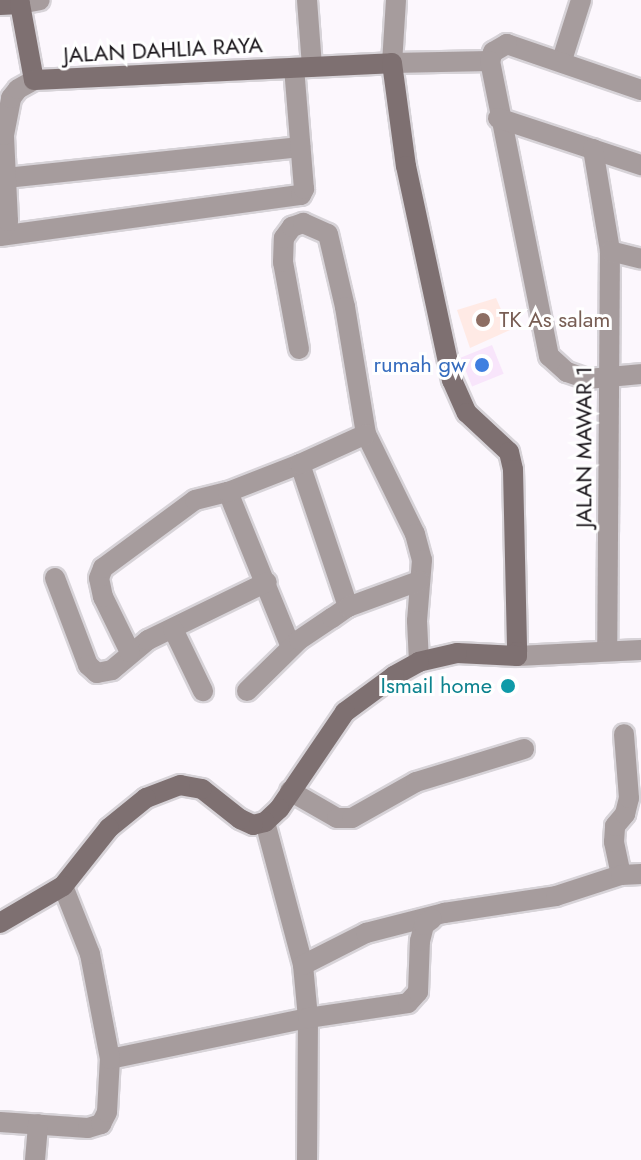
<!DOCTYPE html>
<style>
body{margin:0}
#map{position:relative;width:641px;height:1160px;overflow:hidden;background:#fcf7fd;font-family:Jost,sans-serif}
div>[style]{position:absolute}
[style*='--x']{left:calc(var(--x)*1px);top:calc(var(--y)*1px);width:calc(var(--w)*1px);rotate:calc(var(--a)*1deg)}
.built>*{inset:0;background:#f8e5fb;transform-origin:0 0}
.education>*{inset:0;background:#ffeae5}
.roads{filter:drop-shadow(2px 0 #d7d3d8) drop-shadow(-2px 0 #d7d3d8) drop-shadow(0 2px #d7d3d8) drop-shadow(0 -2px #d7d3d8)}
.street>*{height:20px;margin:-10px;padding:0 10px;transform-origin:10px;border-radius:10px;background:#a69c9d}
.secondary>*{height:20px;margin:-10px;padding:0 10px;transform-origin:10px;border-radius:10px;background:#7e7071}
.dots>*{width:22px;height:22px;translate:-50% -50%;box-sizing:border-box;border:4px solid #fff;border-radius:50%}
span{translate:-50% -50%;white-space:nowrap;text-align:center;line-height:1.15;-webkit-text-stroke:6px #fff;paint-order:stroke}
.street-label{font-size:22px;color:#171318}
.education-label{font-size:22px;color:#785e54}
.left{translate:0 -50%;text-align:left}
.shop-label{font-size:22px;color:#366cbe}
.right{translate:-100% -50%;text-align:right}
.culture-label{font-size:22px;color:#0d838f}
</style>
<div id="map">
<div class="built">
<div style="left:492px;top:345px;width:31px;height:34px;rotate:68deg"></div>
</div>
<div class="education">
<div style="clip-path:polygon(496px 298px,510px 330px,470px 348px,457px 310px)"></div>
</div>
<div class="roads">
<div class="street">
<div style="--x:19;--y:0;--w:4;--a:76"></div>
<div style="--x:20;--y:4;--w:20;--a:-11"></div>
<div style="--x:307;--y:0;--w:67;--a:85.7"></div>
<div style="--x:396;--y:0;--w:63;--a:93.6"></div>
<div style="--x:392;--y:63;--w:98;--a:-1.2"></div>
<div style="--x:562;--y:60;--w:63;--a:-72.4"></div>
<div style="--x:641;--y:90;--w:142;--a:-161.1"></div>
<div style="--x:507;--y:44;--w:16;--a:150"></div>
<div style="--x:493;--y:52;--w:9;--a:108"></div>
<div style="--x:490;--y:61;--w:301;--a:78.7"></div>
<div style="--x:549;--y:356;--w:24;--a:42"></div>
<div style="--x:567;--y:372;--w:21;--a:19"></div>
<div style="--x:587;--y:379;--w:54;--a:-5.3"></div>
<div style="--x:498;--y:118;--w:151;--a:18.2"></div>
<div style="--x:593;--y:149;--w:103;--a:80.5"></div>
<div style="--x:610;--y:251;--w:400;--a:90.4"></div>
<div style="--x:6;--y:178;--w:296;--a:-6"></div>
<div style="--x:0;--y:236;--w:304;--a:-7.8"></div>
<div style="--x:301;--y:195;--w:7;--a:-63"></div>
<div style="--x:304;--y:189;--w:121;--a:-94.7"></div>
<div style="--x:0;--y:236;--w:17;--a:-62"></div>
<div style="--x:8;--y:221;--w:86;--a:-92.7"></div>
<div style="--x:4;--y:135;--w:38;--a:-79"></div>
<div style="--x:11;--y:98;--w:11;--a:-52"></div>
<div style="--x:18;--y:89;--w:18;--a:-29"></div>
<div style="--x:610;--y:251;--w:32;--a:14"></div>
<div style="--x:299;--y:349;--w:88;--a:-100.4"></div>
<div style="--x:283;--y:262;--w:24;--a:-88"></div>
<div style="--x:284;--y:238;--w:14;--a:-54"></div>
<div style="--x:292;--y:227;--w:12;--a:-20"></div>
<div style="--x:303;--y:223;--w:27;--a:24"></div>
<div style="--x:328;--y:234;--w:75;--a:76.9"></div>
<div style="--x:345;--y:307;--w:129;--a:80.6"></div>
<div style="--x:366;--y:434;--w:111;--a:63.9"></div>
<div style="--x:415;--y:534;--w:27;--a:75"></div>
<div style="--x:422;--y:560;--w:61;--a:94.7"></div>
<div style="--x:417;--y:621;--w:41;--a:87.2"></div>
<div style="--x:300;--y:464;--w:151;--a:71.4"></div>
<div style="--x:228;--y:492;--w:167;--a:67.9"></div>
<div style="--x:55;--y:578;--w:93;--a:69.2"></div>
<div style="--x:88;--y:665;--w:12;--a:42"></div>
<div style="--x:97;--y:673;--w:15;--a:-11"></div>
<div style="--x:112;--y:670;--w:47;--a:-39.8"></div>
<div style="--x:148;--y:640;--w:132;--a:-26"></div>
<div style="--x:173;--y:629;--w:69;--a:64.2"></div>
<div style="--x:130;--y:652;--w:61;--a:-116.1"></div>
<div style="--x:103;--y:597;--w:19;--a:-102"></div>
<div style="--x:99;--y:578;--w:11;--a:-68"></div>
<div style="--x:103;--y:568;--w:114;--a:-36.5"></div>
<div style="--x:195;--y:500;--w:34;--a:-14"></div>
<div style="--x:228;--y:492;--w:77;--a:-21.3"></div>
<div style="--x:300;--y:464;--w:72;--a:-24.4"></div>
<div style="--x:517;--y:656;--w:124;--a:-2.8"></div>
<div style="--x:247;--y:691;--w:73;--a:-44.4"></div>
<div style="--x:299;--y:640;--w:40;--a:-34"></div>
<div style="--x:332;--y:618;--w:19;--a:-35"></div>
<div style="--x:348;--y:607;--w:76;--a:-20.1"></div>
<div style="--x:290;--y:791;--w:54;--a:29.9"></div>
<div style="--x:337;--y:818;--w:15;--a:0"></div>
<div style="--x:352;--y:818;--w:73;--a:-29.4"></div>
<div style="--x:416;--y:782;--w:113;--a:-17"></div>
<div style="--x:265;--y:822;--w:148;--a:75.1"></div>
<div style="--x:303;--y:965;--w:53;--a:84.6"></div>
<div style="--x:308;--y:1018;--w:142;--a:90.4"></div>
<div style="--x:621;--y:875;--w:34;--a:-102"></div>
<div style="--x:614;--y:842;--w:16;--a:-86"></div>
<div style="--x:615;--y:826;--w:16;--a:-50"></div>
<div style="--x:625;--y:814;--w:16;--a:-76"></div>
<div style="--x:629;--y:798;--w:64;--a:-94.5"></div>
<div style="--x:303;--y:965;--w:71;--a:-26.9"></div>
<div style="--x:366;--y:933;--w:81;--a:-14.4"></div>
<div style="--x:444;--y:913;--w:113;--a:-8.6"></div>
<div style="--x:556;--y:896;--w:68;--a:-17.9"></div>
<div style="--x:621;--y:875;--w:20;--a:-3"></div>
<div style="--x:110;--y:1059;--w:202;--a:-11.7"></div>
<div style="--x:308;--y:1018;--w:101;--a:-8.5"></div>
<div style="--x:408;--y:1003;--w:15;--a:-48"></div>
<div style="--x:418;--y:992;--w:51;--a:-87.8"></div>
<div style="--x:420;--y:941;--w:16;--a:-76"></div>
<div style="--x:424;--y:925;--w:10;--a:-37"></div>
<div style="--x:0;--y:1122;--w:88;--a:3.9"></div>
<div style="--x:88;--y:1128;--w:14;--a:-17"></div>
<div style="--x:101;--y:1124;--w:13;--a:-63"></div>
<div style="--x:107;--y:1112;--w:53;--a:-86.8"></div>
<div style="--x:110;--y:1059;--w:107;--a:-100.8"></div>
<div style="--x:90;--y:954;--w:73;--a:-111.7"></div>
<div style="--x:35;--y:1160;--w:36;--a:-85"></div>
</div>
<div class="secondary">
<div style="--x:0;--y:5;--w:20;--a:-3"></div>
<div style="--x:20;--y:4;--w:77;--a:79.6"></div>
<div style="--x:34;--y:80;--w:358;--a:-2.7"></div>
<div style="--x:392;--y:63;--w:104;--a:82.3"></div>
<div style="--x:406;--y:166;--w:219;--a:77.9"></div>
<div style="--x:452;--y:380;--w:36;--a:66"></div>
<div style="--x:467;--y:413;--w:57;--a:42.9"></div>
<div style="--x:509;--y:452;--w:18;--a:77"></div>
<div style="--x:513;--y:470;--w:182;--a:88.7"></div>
<div style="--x:517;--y:652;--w:4;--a:90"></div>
<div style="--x:517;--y:656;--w:60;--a:-177.1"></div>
<div style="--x:457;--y:653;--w:39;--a:167"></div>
<div style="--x:419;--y:662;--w:29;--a:151"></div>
<div style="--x:394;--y:676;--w:61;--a:143.7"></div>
<div style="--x:345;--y:712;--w:117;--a:124.2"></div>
<div style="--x:279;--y:809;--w:19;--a:137"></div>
<div style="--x:265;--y:822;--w:12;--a:166"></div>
<div style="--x:253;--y:825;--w:14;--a:-155"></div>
<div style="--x:240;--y:819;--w:48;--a:-141.7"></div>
<div style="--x:202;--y:789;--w:22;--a:-170"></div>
<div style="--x:180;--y:785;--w:36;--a:159"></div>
<div style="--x:146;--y:798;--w:48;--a:141"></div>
<div style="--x:109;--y:828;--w:74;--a:128.4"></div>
<div style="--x:63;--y:886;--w:73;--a:149.6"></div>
</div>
</div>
<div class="dots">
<div style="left:483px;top:320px;background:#8d6e63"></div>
<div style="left:482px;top:365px;background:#3f7fe0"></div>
<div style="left:508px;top:686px;background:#0f9aa8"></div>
</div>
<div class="street-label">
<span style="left:163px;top:50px;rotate:-3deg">JALAN DAHLIA RAYA</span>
<span style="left:584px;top:447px;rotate:-90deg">JALAN MAWAR 1</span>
</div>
<div class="education-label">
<span class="left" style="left:499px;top:320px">TK As salam</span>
</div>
<div class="shop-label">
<span class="right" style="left:466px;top:365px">rumah gw</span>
</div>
<div class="culture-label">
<span class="right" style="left:492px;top:686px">Ismail home</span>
</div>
</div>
